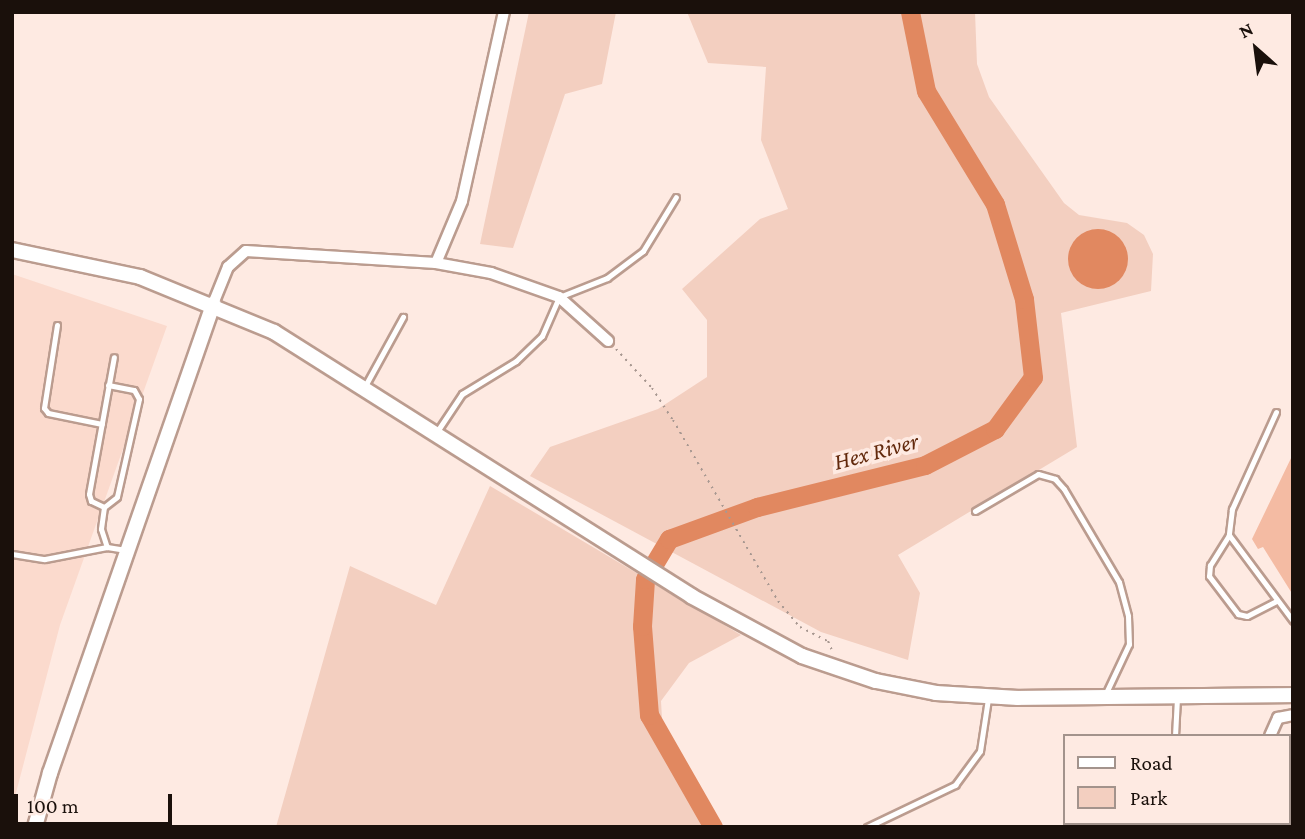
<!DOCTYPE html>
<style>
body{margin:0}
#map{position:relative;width:1305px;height:839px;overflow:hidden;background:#feeae2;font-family:"Crimson Pro",serif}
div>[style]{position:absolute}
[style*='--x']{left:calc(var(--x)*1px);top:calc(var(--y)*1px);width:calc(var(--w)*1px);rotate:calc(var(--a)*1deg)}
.built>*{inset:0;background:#fbdacd}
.green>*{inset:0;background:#f3cfc0}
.water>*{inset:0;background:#e18860}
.round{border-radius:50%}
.river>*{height:19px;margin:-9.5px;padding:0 9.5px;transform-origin:9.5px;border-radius:9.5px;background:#e18860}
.building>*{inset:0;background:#f4bba3}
.path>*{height:2px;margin-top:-1px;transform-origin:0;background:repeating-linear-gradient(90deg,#a89891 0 2px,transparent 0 7px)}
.roads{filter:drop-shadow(2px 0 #bb9c8f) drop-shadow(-2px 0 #bb9c8f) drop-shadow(0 2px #bb9c8f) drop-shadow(0 -2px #bb9c8f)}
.lane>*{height:5px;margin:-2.5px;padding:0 2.5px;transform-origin:2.5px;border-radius:2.5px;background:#fff}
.street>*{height:10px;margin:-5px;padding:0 5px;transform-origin:5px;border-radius:5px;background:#fff}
.secondary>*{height:14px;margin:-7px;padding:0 7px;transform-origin:7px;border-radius:7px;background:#fff}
span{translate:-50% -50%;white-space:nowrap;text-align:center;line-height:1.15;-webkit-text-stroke:7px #feeae2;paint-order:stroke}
.water-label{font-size:24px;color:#62290c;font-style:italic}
.frame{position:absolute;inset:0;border:14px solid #1a100b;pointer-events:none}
.legend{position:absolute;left:1063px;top:734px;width:228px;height:91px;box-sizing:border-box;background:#feeae2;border:2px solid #a3938c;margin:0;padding:9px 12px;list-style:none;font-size:21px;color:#1a100b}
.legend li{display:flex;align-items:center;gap:14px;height:35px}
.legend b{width:35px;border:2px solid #a3938c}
.north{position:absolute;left:1221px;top:14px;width:70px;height:70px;-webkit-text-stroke:5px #feeae2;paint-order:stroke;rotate:332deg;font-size:19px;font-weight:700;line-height:28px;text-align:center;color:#1a100b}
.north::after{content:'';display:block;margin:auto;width:24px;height:32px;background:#1a100b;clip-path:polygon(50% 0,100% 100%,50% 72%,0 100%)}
.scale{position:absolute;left:14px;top:794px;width:158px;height:32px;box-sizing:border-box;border:4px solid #1a100b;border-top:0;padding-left:9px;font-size:21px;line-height:24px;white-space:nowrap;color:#1a100b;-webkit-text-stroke:5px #feeae2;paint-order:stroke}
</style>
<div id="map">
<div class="built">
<div style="clip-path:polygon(12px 274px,167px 326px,60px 625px,12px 808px)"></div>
</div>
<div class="green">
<div style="clip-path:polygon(529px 12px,616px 12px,602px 84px,565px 94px,513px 248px,480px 244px)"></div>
<div style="clip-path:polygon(687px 12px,975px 12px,977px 64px,989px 97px,1064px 203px,1079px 215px,1127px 223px,1144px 235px,1153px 254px,1151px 291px,1061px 313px,1077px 447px,898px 555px,920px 593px,908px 660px,821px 632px,530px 476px,550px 447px,658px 409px,707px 377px,707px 320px,682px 289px,760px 219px,788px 209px,761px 140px,766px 67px,708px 63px)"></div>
<div style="clip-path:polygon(490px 486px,741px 635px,689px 663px,661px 701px,663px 736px,723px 827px,276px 827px,350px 566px,436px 605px)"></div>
</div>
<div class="water">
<div class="round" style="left:1068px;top:229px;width:60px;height:60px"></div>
</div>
<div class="river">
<div style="--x:713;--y:827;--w:129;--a:-119.7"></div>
<div style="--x:649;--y:715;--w:89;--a:-94.5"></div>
<div style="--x:642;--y:626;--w:47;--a:-86.3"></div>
<div style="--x:645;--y:579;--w:47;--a:-59"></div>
<div style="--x:669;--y:539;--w:94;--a:-20"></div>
<div style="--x:757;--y:507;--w:173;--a:-14"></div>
<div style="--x:925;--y:465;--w:79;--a:-27.2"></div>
<div style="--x:995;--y:429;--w:64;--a:-53.8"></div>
<div style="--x:1033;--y:377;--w:79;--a:-96.6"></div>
<div style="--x:1024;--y:299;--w:99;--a:-107"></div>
<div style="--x:995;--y:204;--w:132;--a:-121.4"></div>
<div style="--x:926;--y:91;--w:81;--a:-101.4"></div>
</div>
<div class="building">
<div style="clip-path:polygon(1293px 454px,1293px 595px,1263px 547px,1258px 549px,1252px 539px)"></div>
</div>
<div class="path">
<div style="--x:616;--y:349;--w:53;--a:47.3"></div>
<div style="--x:652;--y:388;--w:38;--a:57"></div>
<div style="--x:673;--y:420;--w:209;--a:59.9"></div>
<div style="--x:778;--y:601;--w:34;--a:50"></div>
<div style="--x:800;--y:627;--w:31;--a:27"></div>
<div style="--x:828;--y:641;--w:13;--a:67"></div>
</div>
<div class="roads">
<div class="lane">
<div style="--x:57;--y:325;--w:84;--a:98.9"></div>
<div style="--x:44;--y:408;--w:6;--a:51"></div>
<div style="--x:48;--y:413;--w:55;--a:11.5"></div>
<div style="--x:108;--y:385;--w:26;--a:11"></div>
<div style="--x:134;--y:390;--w:10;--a:61"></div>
<div style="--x:139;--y:399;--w:100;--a:102.7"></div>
<div style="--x:117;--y:497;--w:16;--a:142"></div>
<div style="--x:104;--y:507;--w:14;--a:-155"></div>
<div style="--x:91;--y:501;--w:7;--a:-106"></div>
<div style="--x:89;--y:494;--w:139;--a:-79.7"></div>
<div style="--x:365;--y:386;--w:79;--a:-61.2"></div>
<div style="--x:1276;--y:412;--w:107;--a:114.4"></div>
<div style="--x:1232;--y:509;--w:26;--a:97"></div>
<div style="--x:1229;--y:535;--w:107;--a:53.3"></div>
<div style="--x:436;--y:433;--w:47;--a:-56.3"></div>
<div style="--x:462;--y:394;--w:63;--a:-31.4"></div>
<div style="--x:516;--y:361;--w:36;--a:-44"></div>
<div style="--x:542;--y:336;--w:43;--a:-66.4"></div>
<div style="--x:559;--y:297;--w:52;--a:-21.6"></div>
<div style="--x:607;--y:278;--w:45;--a:-36.9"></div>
<div style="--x:643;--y:251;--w:63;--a:-58.6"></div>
<div style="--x:104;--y:507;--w:22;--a:98"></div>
<div style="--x:101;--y:529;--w:19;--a:72"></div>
<div style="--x:975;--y:511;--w:73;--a:-30.4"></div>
<div style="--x:1038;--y:474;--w:18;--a:16"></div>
<div style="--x:1055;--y:479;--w:13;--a:48"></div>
<div style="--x:1064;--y:489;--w:108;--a:59.4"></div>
<div style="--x:1119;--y:582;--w:35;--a:75"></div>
<div style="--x:1128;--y:616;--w:28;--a:88"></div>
<div style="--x:1129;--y:644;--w:56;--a:115.2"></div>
<div style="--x:1229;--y:535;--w:36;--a:122"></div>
<div style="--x:1210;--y:565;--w:11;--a:95"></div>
<div style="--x:1209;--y:576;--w:48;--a:52.7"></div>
<div style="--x:1238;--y:614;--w:9;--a:13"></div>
<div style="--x:1247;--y:616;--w:33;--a:-27"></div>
<div style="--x:12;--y:554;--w:33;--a:9"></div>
<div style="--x:45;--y:559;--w:63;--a:-11"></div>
<div style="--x:107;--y:547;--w:19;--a:9"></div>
<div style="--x:1175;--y:736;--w:39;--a:-87"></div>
<div style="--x:867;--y:827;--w:98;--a:-25.5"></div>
<div style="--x:955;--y:785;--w:42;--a:-53.7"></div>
<div style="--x:980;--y:751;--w:53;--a:-81.3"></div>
</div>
<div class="street">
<div style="--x:436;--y:263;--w:56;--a:10.3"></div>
<div style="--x:491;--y:273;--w:72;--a:19.4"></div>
<div style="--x:559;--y:297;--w:66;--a:41.9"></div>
<div style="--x:213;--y:304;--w:40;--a:-68"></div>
<div style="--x:228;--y:267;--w:24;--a:-42"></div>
<div style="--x:246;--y:251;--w:190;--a:3.6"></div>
<div style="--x:436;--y:263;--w:67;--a:-67.2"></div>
<div style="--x:462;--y:201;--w:194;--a:-77.5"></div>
<div style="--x:1270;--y:736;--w:20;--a:-66"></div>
<div style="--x:1278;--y:718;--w:15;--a:-11"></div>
<div style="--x:1230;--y:827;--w:4;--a:-76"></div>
</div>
<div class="secondary">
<div style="--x:12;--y:250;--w:131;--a:11.9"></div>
<div style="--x:140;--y:277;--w:145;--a:22.3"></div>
<div style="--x:274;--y:332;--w:494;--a:32.3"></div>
<div style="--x:691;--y:596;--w:126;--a:28.4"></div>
<div style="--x:802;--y:656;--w:78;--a:18.7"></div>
<div style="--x:876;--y:681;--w:61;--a:11.3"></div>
<div style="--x:936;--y:693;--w:82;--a:3.5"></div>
<div style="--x:1018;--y:698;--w:275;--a:-0.6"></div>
<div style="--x:35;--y:827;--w:56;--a:-74.5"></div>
<div style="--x:50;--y:773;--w:497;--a:-70.8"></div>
</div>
</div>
<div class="water-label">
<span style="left:876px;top:451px;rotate:-15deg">Hex River</span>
</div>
<div class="frame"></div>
<ul class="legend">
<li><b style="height:9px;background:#fff"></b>Road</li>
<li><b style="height:19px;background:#f3cfc0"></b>Park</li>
</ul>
<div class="north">N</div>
<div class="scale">100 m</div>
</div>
